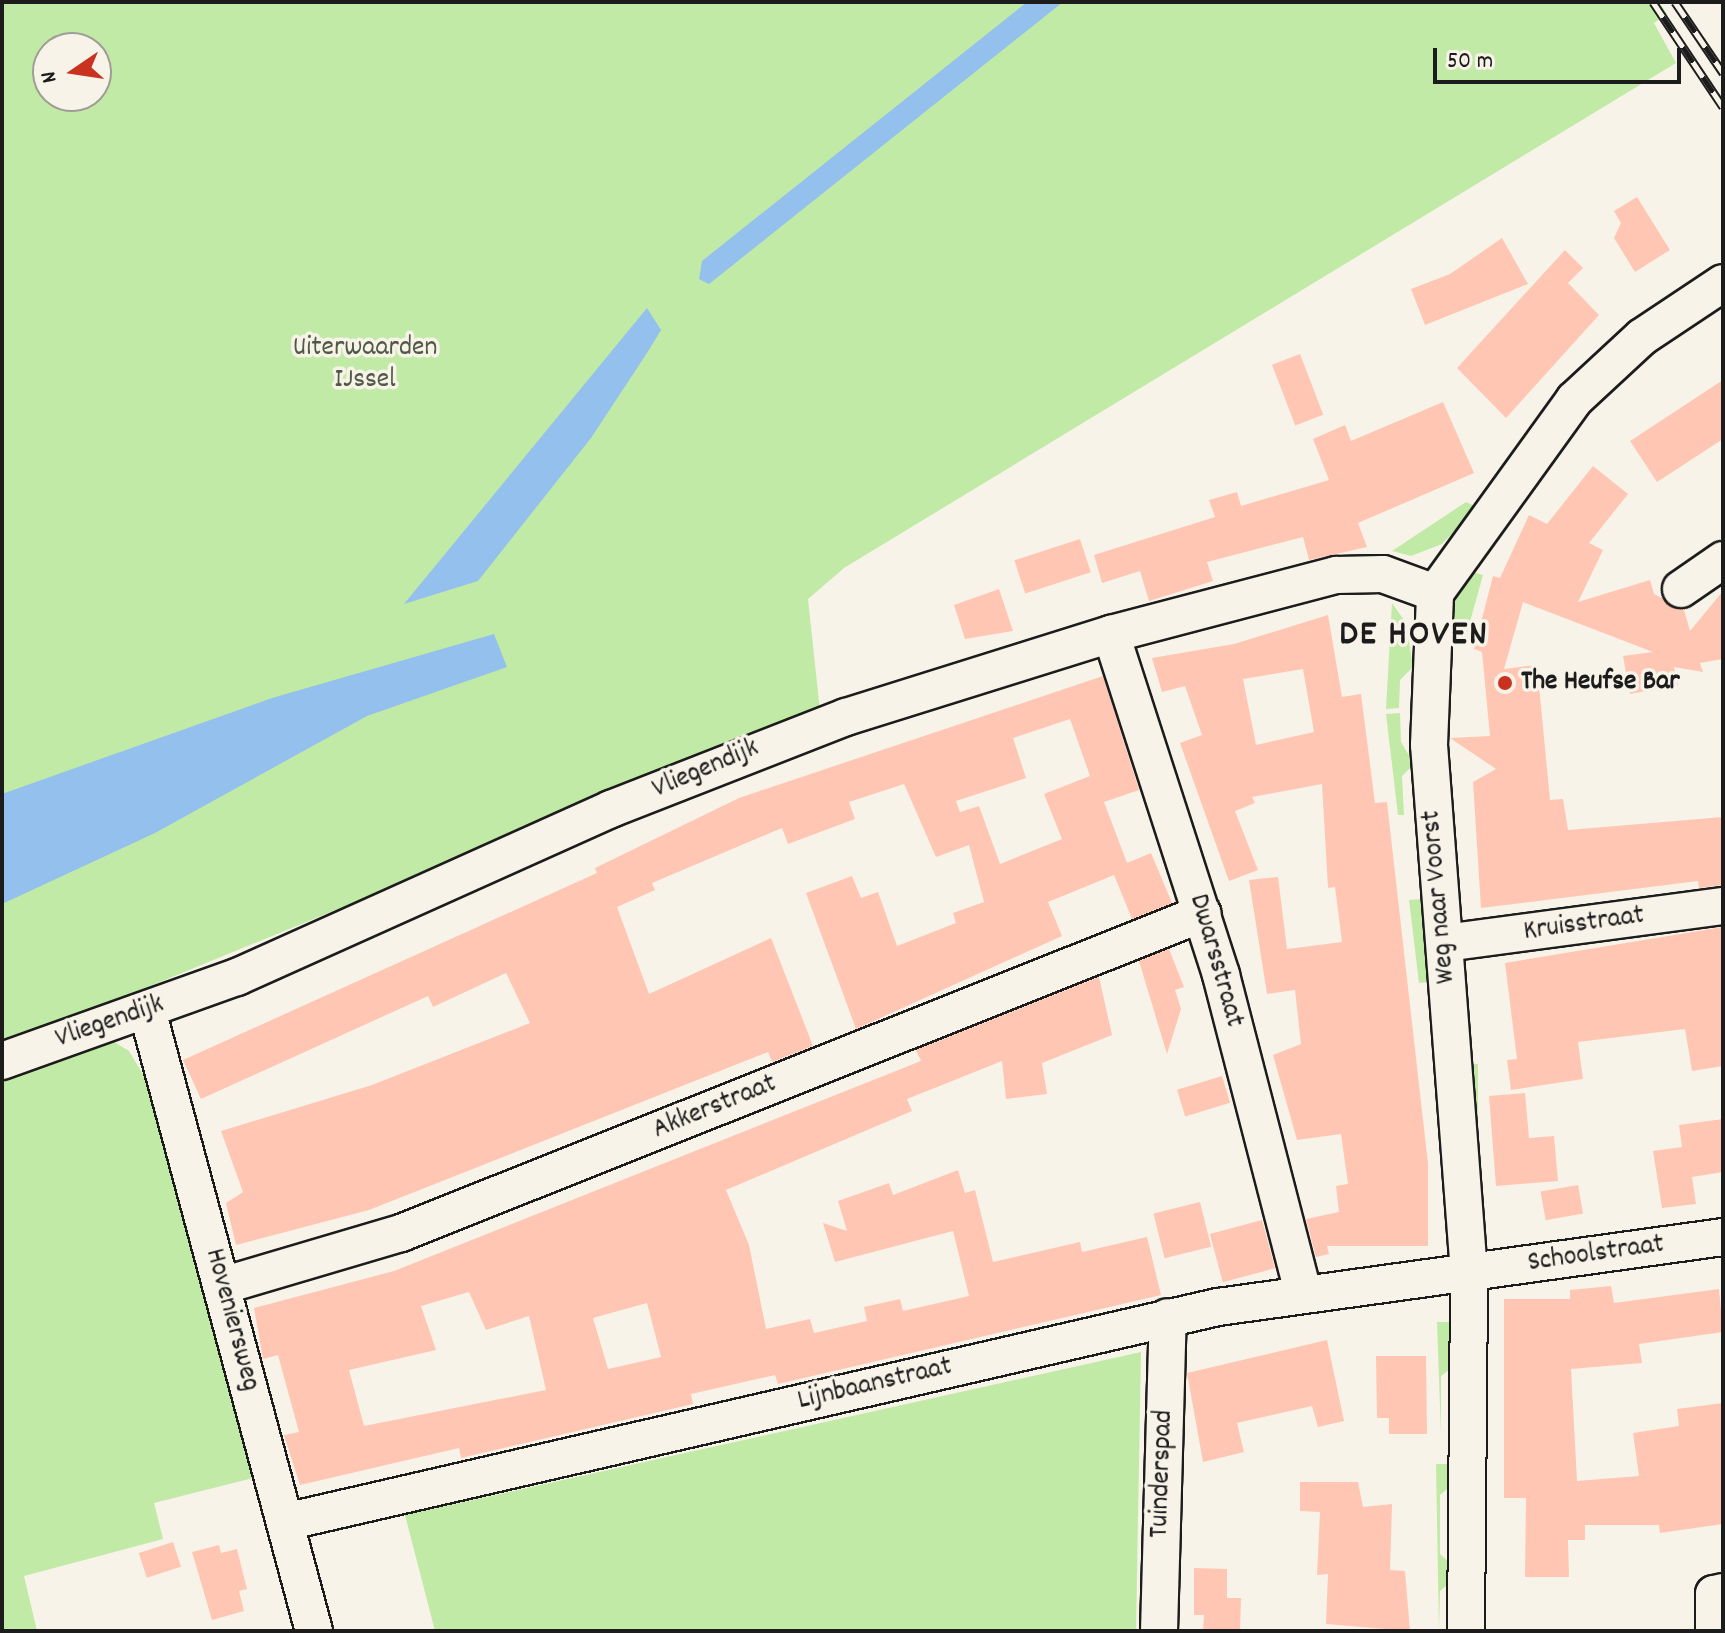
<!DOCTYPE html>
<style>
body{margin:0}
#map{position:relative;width:1725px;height:1633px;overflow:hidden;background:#f7f3e8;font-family:Dekko,sans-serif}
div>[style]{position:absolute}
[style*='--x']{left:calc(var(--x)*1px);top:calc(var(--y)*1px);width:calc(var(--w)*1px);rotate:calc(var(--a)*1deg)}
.green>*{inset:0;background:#c1eaa6;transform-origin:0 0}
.water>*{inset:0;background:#93c0ed}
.building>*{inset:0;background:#ffc6b3;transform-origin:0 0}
.roads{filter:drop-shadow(2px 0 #1c1c1c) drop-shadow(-2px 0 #1c1c1c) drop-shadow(0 2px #1c1c1c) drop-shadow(0 -2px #1c1c1c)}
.minor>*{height:36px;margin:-18px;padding:0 18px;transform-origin:18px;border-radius:18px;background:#f7f3e8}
.rail>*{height:9px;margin-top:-4.5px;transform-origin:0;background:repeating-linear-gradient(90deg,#f7f3e8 0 18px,#1c1c1c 0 36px);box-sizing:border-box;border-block:2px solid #1c1c1c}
.dots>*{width:22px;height:22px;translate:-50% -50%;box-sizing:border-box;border:4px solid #f7f3e8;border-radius:50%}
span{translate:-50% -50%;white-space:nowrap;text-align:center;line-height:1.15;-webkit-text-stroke:7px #f7f3e8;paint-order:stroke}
.park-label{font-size:28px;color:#4e5a45}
.poi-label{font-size:28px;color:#1c1c1c;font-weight:700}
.left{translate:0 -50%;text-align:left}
.street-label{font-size:28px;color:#1c1c1c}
.district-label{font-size:36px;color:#1c1c1c;font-weight:700;letter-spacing:2px}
.frame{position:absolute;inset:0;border:4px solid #1c1c1c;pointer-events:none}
.north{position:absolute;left:32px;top:32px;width:80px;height:80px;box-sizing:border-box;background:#f7f3e8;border:2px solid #9f9d96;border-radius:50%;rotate:257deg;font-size:22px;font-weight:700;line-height:32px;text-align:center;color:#1c1c1c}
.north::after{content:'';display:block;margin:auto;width:28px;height:36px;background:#c8321e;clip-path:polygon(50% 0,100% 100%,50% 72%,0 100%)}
.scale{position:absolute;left:1433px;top:48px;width:248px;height:36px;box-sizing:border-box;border:4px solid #1c1c1c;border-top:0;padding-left:10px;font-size:24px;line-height:28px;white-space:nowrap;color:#1c1c1c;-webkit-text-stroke:6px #f7f3e8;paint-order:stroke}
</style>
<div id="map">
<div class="green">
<div style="clip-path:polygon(evenodd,2px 2px,1659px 2px,1667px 14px,1654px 23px,1676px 63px,844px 568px,808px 599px,820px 711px,104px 1005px,2px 1039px,2px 2px,48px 48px,96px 48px,96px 96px,48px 96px,48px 48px)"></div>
<div style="clip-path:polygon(1466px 502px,1477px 507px,1442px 544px,1411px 556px,1392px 551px)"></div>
<div style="clip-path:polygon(1469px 571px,1483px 575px,1463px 647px,1446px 642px,1452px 603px)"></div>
<div style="clip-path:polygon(1392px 603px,1406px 623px,1413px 667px,1400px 680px,1399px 708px,1386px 709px)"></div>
<div style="clip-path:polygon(1400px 713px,1401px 742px,1414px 764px,1402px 776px,1404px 815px,1398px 815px,1386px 714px)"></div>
<div style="clip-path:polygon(1422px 899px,1430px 982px,1419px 983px,1409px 900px)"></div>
<div style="clip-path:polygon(111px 1040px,129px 1051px,147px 1081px,253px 1478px,154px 1503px,163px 1539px,24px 1576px,37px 1631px,2px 1631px,2px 1076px)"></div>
<div style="left:1469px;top:1064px;width:9px;height:85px"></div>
<div style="clip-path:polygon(1437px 1322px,1454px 1322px,1454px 1366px,1441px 1376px,1441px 1435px)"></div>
<div style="clip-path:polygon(1141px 1352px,1136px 1631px,435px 1631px,405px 1515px)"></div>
<div style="clip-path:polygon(1436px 1464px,1453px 1464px,1453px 1484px,1440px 1495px,1440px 1554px,1452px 1565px,1453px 1580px,1440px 1591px,1439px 1631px)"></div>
</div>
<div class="water">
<div style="clip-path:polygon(1027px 2px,1063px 2px,709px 284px,699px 279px,702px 261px)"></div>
<div style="clip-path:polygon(647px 308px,661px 330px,647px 353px,591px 438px,478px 581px,404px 604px)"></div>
<div style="clip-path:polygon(494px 634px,507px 667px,367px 716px,155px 833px,2px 904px,2px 794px,272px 698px)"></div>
</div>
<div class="building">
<div style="clip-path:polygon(1637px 197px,1670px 250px,1635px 272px,1614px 238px,1621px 223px,1614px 211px)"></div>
<div style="clip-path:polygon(1502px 238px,1528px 284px,1425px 325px,1411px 289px,1450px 274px)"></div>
<div style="clip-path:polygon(1565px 250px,1583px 268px,1568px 283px,1599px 315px,1506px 418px,1457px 368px)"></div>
<div style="left:1300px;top:354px;width:65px;height:30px;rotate:69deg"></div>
<div style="clip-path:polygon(1723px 380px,1723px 439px,1657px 482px,1630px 441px)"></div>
<div style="clip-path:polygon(1443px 402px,1474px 473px,1358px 523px,1367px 547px,1309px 560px,1303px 537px,1207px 562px,1213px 581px,1149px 601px,1140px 571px,1102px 583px,1094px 555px,1215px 517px,1209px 500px,1237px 492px,1241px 506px,1329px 480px,1313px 439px,1345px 425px,1351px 441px)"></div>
<div style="clip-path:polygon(1593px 466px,1628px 494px,1589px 543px,1603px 550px,1578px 602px,1650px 580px,1654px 594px,1684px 610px,1690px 631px,1723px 591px,1723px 659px,1700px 663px,1703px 672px,1674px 667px,1678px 685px,1630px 694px,1623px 656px,1653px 652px,1523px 602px,1504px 669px,1537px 665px,1550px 800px,1563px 799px,1568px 830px,1723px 817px,1723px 885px,1699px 888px,1698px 881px,1481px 908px,1473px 782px,1496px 769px,1450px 738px,1490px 736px,1482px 652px,1474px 649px,1493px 576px,1500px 578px,1529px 515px,1547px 524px)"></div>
<div style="left:1080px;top:539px;width:35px;height:69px;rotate:72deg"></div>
<div style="clip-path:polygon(999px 589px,1013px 631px,965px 639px,954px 605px)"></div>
<div style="clip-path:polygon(evenodd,1328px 615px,1342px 697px,1361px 694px,1375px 803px,1387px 802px,1428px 1164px,1428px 1246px,1327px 1246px,1329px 1254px,1316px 1257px,1306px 1219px,1339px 1212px,1336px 1186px,1348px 1184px,1341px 1134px,1297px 1140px,1273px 1055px,1301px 1044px,1295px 990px,1267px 994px,1249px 880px,1278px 877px,1287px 949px,1342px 942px,1335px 887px,1328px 888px,1322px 784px,1252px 797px,1255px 803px,1235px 811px,1258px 870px,1229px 881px,1180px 743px,1202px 735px,1185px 686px,1162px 692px,1152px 658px,1234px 644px,1328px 615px,1303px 669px,1314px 732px,1256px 745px,1243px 679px,1303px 669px)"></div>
<div style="clip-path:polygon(evenodd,1103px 676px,1139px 790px,1104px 802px,1127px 863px,1151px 853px,1172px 903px,1132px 919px,1114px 875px,1048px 902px,1062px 936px,856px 1029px,806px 893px,852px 876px,861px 898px,878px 892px,897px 946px,956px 923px,953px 913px,984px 902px,969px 845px,936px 857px,904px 784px,849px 802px,855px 819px,788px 844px,782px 828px,652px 883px,655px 890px,617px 907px,649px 994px,771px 938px,813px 1046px,772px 1062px,768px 1052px,369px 1210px,236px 1245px,226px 1203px,243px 1192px,221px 1131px,372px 1085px,530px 1023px,506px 973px,433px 1007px,428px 996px,201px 1099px,183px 1060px,597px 873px,595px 868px,739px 798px,1103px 676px,1070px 719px,1090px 776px,1044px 794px,1062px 839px,1000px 864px,979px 806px,960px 812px,962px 818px,956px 801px,1026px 778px,1013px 738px,1070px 719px)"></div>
<div style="clip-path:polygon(1723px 927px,1723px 1066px,1692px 1071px,1685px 1029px,1578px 1042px,1583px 1079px,1511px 1090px,1507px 1060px,1517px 1059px,1505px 963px)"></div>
<div style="clip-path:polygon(1169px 949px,1184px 987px,1175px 990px,1181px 1009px,1167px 1054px,1139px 961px)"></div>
<div style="clip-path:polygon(evenodd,1099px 977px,1112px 1035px,1042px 1063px,1047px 1094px,1006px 1099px,1002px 1061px,907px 1099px,912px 1111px,726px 1190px,749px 1245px,766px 1329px,810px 1319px,814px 1333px,867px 1321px,864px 1307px,900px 1299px,903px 1311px,969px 1296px,953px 1231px,835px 1262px,823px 1223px,847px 1231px,838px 1201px,889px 1183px,893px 1195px,958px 1170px,965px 1193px,975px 1190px,993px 1262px,1080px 1242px,1082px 1252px,1147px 1237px,1161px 1295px,778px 1384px,775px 1375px,691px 1394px,693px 1404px,461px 1458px,459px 1448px,300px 1485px,284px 1435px,299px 1432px,278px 1355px,263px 1359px,254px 1308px,394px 1271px,921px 1061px,916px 1050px,1099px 977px,469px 1292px,486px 1330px,529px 1316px,546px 1390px,364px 1426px,349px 1370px,436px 1350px,421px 1306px,469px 1292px,1099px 977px,647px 1303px,661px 1357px,608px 1369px,593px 1318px,647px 1303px)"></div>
<div style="left:1222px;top:1076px;width:28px;height:47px;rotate:73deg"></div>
<div style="clip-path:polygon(1525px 1093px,1529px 1138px,1554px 1136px,1558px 1181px,1496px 1186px,1489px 1096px)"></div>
<div style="clip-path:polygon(1723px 1119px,1723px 1172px,1692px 1177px,1696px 1204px,1662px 1208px,1653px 1151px,1682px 1147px,1679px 1125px)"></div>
<div style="left:1578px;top:1185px;width:29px;height:38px;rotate:80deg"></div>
<div style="left:1200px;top:1202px;width:46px;height:48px;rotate:76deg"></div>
<div style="left:1262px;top:1220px;width:50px;height:54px;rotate:75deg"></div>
<div style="clip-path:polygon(1611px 1286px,1614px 1303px,1719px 1289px,1723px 1332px,1639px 1344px,1642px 1363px,1571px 1369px,1577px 1481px,1639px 1476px,1633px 1433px,1679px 1426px,1677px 1409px,1723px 1403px,1723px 1524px,1660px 1533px,1659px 1525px,1585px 1525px,1585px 1540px,1568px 1540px,1569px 1577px,1525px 1577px,1526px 1498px,1504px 1498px,1504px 1299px,1570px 1299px,1570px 1290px)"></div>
<div style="clip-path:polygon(1327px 1340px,1344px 1421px,1318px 1427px,1312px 1406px,1237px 1423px,1244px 1452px,1203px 1462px,1187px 1373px)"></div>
<div style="clip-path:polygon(1376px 1356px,1426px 1356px,1427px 1434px,1389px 1434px,1389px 1418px,1377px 1418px)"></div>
<div style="clip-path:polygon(1300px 1482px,1358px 1482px,1363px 1507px,1392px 1504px,1390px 1570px,1405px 1571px,1410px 1631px,1326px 1624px,1328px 1574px,1317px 1575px,1320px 1512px,1300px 1511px)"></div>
<div style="left:173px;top:1542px;width:26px;height:36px;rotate:72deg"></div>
<div style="clip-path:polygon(219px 1545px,221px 1553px,237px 1549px,247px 1589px,239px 1591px,244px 1611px,212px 1620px,192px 1552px)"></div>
<div style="clip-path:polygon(1194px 1568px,1227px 1569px,1227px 1598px,1241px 1598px,1240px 1631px,1203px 1631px,1204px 1615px,1194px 1615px)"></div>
</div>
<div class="roads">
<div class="minor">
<div style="--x:1681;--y:589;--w:51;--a:-34.6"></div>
<div style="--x:1111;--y:634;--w:358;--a:72.1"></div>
<div style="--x:1221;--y:975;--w:328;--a:75.5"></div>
<div style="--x:1445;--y:943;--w:280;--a:-7.6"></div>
<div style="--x:147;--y:1010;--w:643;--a:74.95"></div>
<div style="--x:2;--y:1061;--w:250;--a:-19.7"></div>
<div style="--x:237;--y:977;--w:410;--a:-24.2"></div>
<div style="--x:611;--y:809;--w:252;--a:-21.4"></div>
<div style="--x:846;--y:717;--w:278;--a:-17.4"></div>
<div style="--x:1111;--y:634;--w:233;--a:-14.7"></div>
<div style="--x:1336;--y:575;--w:47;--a:-1.2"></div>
<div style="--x:1383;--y:574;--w:55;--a:20.1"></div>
<div style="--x:222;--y:1286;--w:187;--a:-16.5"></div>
<div style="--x:401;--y:1233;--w:863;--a:-21.75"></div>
<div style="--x:285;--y:1522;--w:957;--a:-12.98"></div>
<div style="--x:1218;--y:1307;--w:510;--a:-7.89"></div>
<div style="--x:1159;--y:1631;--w:314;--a:-88.4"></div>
<div style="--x:1466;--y:1631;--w:358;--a:-89.5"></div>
<div style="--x:1469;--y:1273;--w:530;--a:-94.33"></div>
<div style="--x:1429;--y:745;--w:152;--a:-87.7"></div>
<div style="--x:1435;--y:593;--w:238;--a:-54.2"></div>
<div style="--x:1574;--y:400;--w:93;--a:-42.8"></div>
<div style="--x:1642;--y:337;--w:97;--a:-33.7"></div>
<div style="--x:1714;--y:1631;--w:37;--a:-90"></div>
<div style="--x:1714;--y:1594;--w:9;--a:-13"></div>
</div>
</div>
<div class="rail">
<div style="--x:1653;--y:2;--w:126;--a:56.3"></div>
<div style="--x:1675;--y:2;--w:86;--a:55.9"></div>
</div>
<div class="dots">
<div style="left:1505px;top:683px;background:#c8321e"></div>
</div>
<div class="park-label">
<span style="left:365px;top:365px">Uiterwaarden<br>IJssel</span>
</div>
<div class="poi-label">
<span class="left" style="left:1521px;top:683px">The Heufse Bar</span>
</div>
<div class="street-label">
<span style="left:706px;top:770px;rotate:-23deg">Vliegendijk</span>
<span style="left:1440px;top:897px;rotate:-95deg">Weg naar Voorst</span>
<span style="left:1584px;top:925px;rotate:-8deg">Kruisstraat</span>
<span style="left:1215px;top:961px;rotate:74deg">Dwarsstraat</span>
<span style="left:110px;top:1023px;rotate:-19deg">Vliegendijk</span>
<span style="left:715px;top:1108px;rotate:-22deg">Akkerstraat</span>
<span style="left:1596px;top:1255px;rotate:-8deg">Schoolstraat</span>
<span style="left:231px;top:1320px;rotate:75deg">Hoveniersweg</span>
<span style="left:875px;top:1385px;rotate:-13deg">Lijnbaanstraat</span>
<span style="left:1163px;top:1474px;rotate:-88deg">Tuinderspad</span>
</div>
<div class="district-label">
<span style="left:1414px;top:637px">DE HOVEN</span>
</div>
<div class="frame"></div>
<div class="north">N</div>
<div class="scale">50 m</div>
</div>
